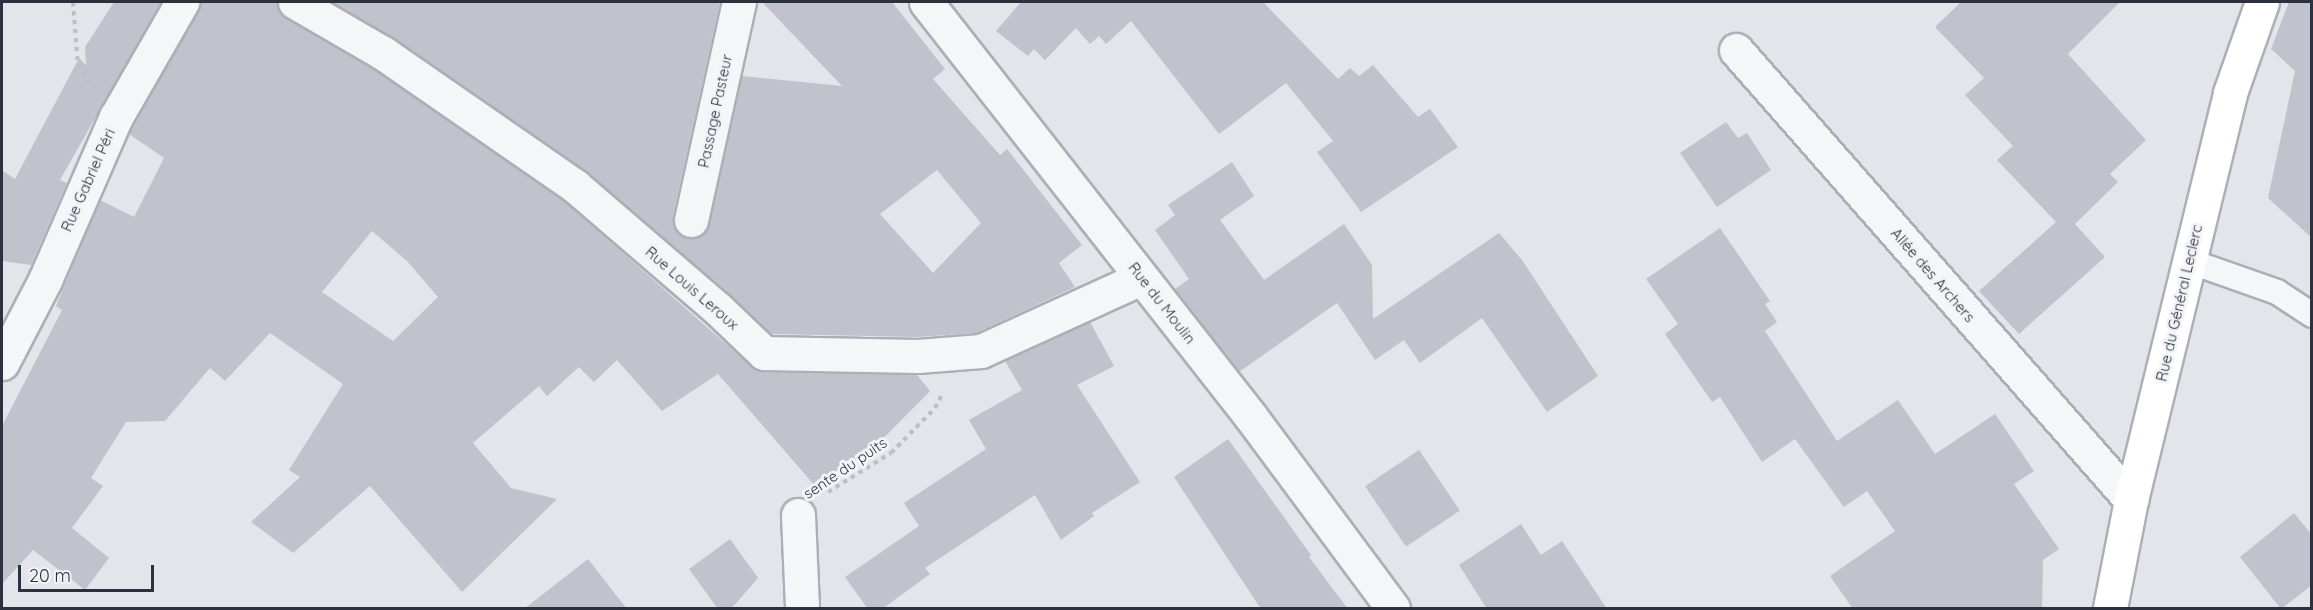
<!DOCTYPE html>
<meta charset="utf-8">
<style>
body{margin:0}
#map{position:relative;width:2313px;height:610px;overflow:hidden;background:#e3e5ea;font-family:Quicksand,sans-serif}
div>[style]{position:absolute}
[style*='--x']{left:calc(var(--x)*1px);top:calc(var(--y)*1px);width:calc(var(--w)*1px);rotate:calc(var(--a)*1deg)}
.building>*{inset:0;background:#c0c3cc;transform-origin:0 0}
.path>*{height:4px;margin-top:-2px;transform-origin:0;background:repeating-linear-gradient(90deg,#bdbfc4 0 4.5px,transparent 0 9px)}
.roads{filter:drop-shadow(2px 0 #acafb7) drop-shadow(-2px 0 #acafb7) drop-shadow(0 2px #acafb7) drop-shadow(0 -2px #acafb7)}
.lane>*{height:24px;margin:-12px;padding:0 12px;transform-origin:12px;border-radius:12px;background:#f5f6f8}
.street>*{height:33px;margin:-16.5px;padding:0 16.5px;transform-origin:16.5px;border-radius:16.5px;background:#f5f6f8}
.secondary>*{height:33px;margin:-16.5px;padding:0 16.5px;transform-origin:16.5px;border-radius:16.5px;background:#fff}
span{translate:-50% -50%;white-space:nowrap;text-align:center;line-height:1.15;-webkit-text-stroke:6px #f2f4f7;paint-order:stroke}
.street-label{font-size:15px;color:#2c3140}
.frame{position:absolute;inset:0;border:3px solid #2c3140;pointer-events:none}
.scale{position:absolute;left:18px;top:565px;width:136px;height:27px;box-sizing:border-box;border:3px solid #2c3140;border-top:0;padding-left:8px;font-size:18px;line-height:21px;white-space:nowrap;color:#2c3140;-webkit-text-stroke:4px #f2f4f7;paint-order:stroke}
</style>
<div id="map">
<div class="building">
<div style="clip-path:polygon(114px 2px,161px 2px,60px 180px,67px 183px,31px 265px,2px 261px,2px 170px,15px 179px,79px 58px,86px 65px,85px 47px)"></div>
<div style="clip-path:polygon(evenodd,201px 2px,276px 2px,286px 18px,373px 69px,564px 201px,752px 367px,764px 372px,917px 375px,930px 391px,870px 452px,868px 450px,822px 494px,718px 374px,662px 411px,617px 360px,594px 382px,579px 367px,547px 396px,539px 386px,473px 443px,511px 488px,557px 499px,462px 592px,370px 486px,293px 553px,251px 522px,300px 477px,289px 470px,343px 384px,270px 333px,225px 381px,210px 368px,165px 421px,126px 422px,91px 478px,103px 486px,72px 528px,109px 558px,85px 590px,33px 550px,2px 584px,2px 426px,62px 310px,56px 306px,100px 200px,134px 217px,164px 158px,129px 134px,201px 2px,372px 231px,407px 261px,438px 297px,393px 341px,322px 292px,372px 231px)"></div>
<div style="clip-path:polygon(evenodd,332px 2px,720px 2px,673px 216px,678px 233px,688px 238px,704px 233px,709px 224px,742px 76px,842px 86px,762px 2px,892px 2px,945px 69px,933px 79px,1000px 155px,1007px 149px,1082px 245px,1059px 263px,1075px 287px,976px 333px,917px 337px,772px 334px,586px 171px,394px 38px,332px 2px,937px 170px,981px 223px,933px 273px,880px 214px,937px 170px)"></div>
<div style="clip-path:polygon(1021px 2px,1263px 2px,1338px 79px,1350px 68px,1359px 76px,1373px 65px,1418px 117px,1430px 109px,1458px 147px,1361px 212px,1317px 152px,1333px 141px,1286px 83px,1219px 134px,1131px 21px,1106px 44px,1099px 36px,1090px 44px,1076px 28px,1045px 60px,1034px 49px,1028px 56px,996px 31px)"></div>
<div style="clip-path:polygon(1961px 2px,2120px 2px,2068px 54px,2146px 140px,2110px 174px,2118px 182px,2075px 224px,2105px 257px,2019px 334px,1979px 291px,2056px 222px,1997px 160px,2013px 146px,1965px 95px,1984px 78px,1935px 27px)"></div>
<div style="clip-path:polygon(2289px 2px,2312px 2px,2312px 238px,2268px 198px,2295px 71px,2271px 49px)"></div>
<div style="clip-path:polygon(1726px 122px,1738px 138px,1747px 133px,1771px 170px,1717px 207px,1680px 153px)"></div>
<div style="clip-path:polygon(1232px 162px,1254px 196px,1220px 220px,1264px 280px,1344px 224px,1372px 265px,1373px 319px,1499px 233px,1522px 260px,1598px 376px,1547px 412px,1482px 318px,1420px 363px,1404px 340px,1375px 360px,1337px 303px,1239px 372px,1175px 289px,1189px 279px,1155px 230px,1175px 215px,1168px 205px)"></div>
<div style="clip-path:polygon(1720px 228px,1770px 301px,1765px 304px,1777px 322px,1765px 331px,1837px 441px,1898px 400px,1935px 454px,1995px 414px,2034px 471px,2014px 484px,2059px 549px,2043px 560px,2042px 609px,1853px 609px,1830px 576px,1895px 531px,1867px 491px,1844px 507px,1795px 439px,1762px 462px,1720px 397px,1712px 402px,1665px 334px,1678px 324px,1646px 279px)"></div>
<div style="clip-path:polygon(1090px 322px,1114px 366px,1077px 385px,1140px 482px,1092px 513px,1094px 516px,1061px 540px,1035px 495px,925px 568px,930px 574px,882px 609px,868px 609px,845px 577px,919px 526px,904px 503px,986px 449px,969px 420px,1022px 390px,1005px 361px)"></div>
<div style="clip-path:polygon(1228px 439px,1311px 555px,1309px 557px,1348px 609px,1261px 609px,1174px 477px)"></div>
<div style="left:1419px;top:450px;width:73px;height:65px;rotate:56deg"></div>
<div style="clip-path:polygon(2294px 513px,2312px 535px,2312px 585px,2281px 609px,2240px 557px)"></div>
<div style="clip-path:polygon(1521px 524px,1541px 555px,1562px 541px,1607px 609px,1487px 609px,1459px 565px)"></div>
<div style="clip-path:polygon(730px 539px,758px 578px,731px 609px,718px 609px,689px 569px)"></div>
<div style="clip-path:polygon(588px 559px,627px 609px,524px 609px)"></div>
</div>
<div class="path">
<div style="--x:73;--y:2;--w:63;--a:85.5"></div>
<div style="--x:78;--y:65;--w:22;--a:60"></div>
<div style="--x:828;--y:492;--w:74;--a:-31.8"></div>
<div style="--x:891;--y:453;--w:63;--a:-45.6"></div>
<div style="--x:935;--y:408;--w:15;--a:-62"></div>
</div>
<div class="roads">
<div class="lane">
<div style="--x:2189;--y:261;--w:93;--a:19.4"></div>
<div style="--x:2277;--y:292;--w:42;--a:33.3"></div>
</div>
<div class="street">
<div style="--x:295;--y:2;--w:102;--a:30.1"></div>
<div style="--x:383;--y:53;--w:234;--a:34.7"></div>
<div style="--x:575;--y:186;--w:189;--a:40.7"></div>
<div style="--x:718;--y:309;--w:64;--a:43.7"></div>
<div style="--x:764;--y:353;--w:154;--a:1.1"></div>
<div style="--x:918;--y:356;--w:63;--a:-4.5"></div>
<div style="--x:981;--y:351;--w:176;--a:-24.5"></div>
<div style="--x:926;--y:2;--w:527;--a:51.93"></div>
<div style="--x:1251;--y:417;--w:238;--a:53.4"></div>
<div style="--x:1736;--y:50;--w:599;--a:48.72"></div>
<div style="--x:691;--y:220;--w:223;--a:-77.6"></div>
<div style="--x:2;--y:363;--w:93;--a:-62.6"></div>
<div style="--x:45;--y:280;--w:178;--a:-66.5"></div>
<div style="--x:116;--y:117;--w:133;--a:-60.1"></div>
<div style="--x:798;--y:515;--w:93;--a:87.5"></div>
</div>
<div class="secondary">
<div style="--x:2110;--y:608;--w:110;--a:-79"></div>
<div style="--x:2131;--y:500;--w:419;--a:-76.3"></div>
<div style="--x:2230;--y:93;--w:96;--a:-70.6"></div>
</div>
</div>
<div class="street-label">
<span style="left:715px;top:111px;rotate:-78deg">Passage Pasteur</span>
<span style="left:88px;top:180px;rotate:-66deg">Rue Gabriel Péri</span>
<span style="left:1933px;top:275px;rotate:49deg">Allée des Archers</span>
<span style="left:692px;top:288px;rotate:41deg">Rue Louis Leroux</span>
<span style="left:1162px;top:303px;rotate:52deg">Rue du Moulin</span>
<span style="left:2179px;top:303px;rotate:-77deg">Rue du Général Leclerc</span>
<span style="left:845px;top:468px;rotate:-34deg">sente du puits</span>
</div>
<div class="frame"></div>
<div class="scale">20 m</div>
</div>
